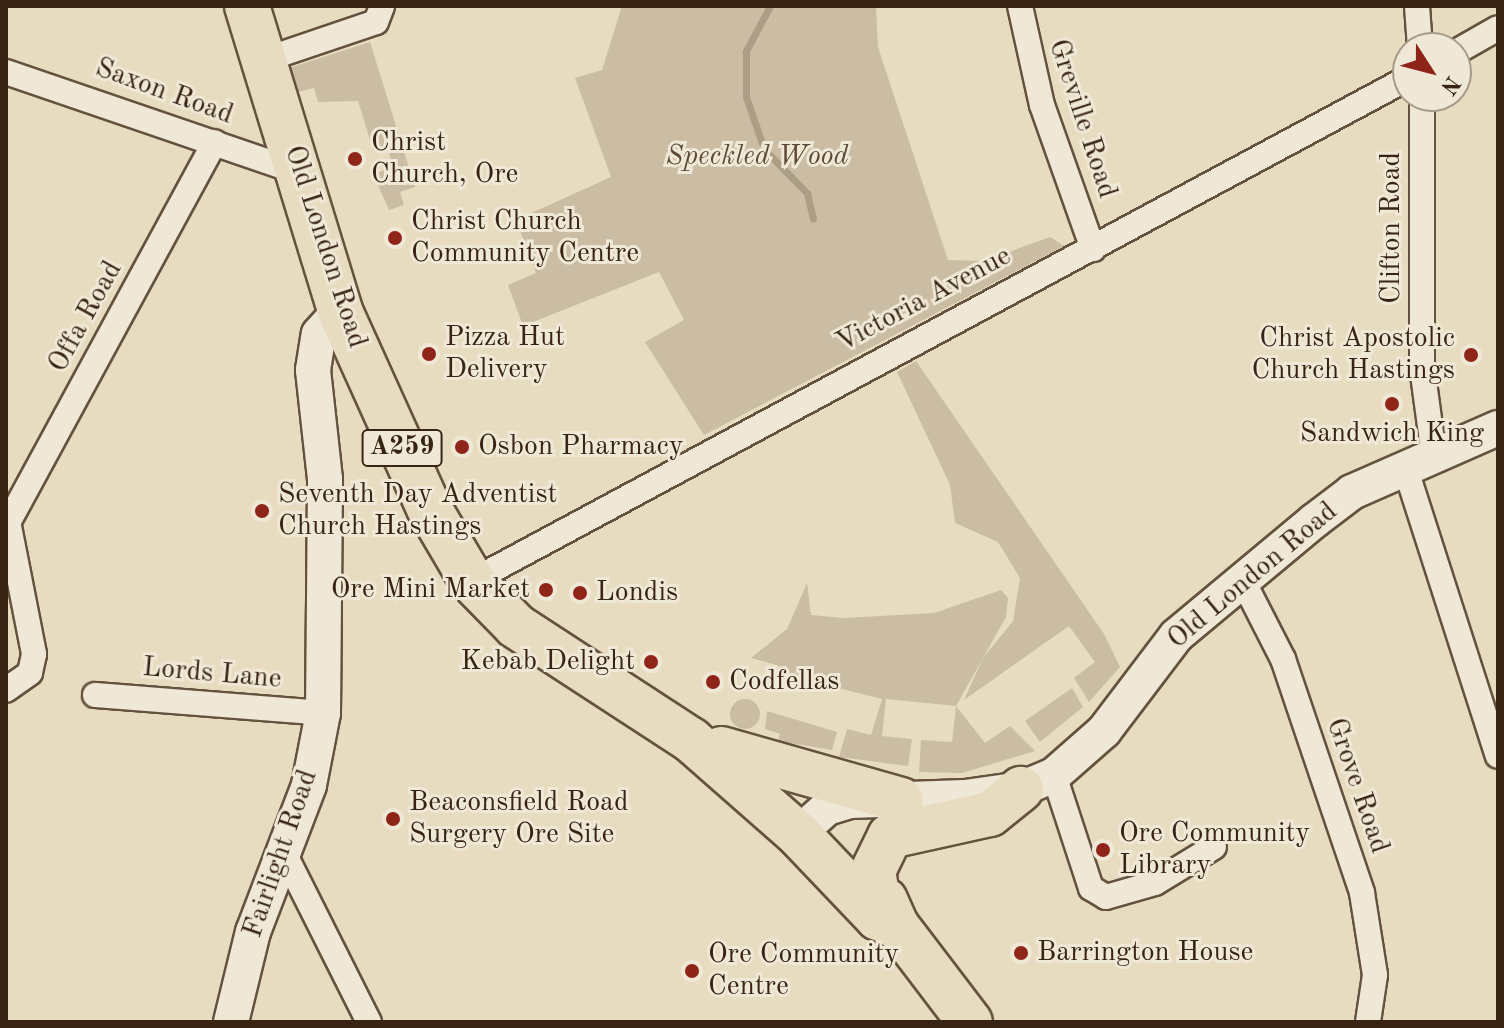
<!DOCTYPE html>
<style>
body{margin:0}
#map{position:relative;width:1504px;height:1028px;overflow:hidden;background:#e8dcc0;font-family:"Old Standard TT",serif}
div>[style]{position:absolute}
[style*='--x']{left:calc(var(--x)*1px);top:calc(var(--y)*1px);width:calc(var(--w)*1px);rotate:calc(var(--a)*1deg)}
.green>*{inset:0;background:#cabda3}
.round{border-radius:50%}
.stream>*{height:7px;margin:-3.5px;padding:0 3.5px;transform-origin:3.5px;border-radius:3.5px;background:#ac9d85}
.roads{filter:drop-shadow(2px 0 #64523e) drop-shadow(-2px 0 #64523e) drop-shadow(0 2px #64523e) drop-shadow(0 -2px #64523e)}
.street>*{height:24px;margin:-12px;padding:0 12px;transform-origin:12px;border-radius:12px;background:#f0e8d6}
.secondary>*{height:34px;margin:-17px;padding:0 17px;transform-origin:17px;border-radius:17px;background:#f0e8d6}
.highway>*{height:44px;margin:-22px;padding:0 22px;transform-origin:22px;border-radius:22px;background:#e8dcc0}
.dots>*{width:22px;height:22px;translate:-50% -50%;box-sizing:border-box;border:4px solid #f0e8d6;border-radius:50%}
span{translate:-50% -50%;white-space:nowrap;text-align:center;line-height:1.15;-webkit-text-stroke:6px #f0e8d6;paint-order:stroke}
.shield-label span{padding:2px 6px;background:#f0e8d6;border:2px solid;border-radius:6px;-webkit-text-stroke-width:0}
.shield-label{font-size:26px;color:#382413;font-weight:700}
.street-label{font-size:28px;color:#382413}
.poi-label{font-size:28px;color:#382413}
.left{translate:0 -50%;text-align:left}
.right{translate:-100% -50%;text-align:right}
.park-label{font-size:28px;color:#5c4a37;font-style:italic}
.frame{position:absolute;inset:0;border:8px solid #382413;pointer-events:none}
.north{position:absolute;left:1392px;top:32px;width:80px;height:80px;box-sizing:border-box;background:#f0e8d6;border:2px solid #a69a88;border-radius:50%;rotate:126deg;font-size:22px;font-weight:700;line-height:32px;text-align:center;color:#382413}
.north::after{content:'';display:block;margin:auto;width:28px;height:36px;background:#8f2418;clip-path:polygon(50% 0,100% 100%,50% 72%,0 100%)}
</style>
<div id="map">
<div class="green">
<div style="clip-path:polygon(622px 6px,876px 6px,878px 47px,948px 260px,984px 261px,1050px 237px,1064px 246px,704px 435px,645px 342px,684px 320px,659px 272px,523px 326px,508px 285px,536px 273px,516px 220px,611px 177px,575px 78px,602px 70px)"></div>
<div style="clip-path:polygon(370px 42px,415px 187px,400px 192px,404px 205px,389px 210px,373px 174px,393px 167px,387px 146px,373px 150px,358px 101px,318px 102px,314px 88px,294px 93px,286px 69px)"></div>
<div style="clip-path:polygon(916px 361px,1104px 634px,1120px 667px,1089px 702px,1074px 678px,1095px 662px,1069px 626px,964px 700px,983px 658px,1013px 621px,1020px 578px,998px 542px,955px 523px,950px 485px,897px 372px)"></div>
<div style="clip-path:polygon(807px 583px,811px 615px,844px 618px,934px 613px,1001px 590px,1008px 598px,1006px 617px,956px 706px,985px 743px,1010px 726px,1035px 751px,962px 773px,919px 772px,921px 740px,952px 742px,956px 706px,886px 699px,882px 736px,912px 739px,908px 766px,839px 757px,847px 729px,871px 735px,882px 699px,778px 673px,780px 666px,751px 658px,787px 629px)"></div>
<div style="clip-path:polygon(1072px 688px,1083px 707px,1040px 742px,1025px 721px)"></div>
<div class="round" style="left:730px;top:699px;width:30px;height:30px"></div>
<div style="clip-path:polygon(767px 711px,837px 732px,832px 750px,778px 741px,780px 734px,765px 729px)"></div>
</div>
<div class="stream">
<div style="--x:770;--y:6;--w:51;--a:118.1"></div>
<div style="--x:746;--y:51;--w:46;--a:90"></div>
<div style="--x:746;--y:97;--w:55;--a:70.9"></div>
<div style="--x:764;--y:149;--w:62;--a:45.7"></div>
<div style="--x:807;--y:193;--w:26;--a:77"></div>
</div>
<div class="roads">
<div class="street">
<div style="--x:1020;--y:6;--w:101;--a:77.5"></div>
<div style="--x:1042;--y:105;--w:153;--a:70.5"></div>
<div style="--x:1417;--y:6;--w:42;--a:85.9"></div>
<div style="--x:1456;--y:52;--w:48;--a:-29.7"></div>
<div style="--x:264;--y:60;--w:118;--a:-18.7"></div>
<div style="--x:376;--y:22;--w:17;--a:-69"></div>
<div style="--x:6;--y:72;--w:312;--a:18.9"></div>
<div style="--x:1422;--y:96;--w:271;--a:90"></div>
<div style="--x:1422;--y:367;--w:90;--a:82.3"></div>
<div style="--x:1406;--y:470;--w:300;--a:72.2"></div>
<div style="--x:6;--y:511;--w:146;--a:78.9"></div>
<div style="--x:34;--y:654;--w:19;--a:102"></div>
<div style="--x:30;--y:673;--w:29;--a:145"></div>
<div style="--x:9;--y:521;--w:431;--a:-61.5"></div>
<div style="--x:1242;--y:579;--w:90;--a:62.9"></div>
<div style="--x:1283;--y:659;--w:247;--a:71.3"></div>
<div style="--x:1362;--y:893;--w:83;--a:81"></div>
<div style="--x:1375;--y:975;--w:48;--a:98.5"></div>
<div style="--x:472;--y:581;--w:1063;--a:-28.25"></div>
<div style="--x:95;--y:695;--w:229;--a:4.5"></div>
<div style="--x:1054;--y:775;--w:119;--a:71.9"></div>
<div style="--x:1091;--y:888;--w:17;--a:31"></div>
<div style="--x:1106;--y:897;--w:51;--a:-15.9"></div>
<div style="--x:1155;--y:883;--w:69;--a:-31.4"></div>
<div style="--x:285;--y:855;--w:187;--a:63.3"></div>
</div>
<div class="secondary">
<div style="--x:798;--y:834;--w:39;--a:-42"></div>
<div style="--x:827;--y:808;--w:24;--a:-17"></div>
<div style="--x:850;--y:801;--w:115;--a:-2"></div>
<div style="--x:965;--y:797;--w:57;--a:-8.1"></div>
<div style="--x:1021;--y:789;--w:36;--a:-23"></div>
<div style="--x:1054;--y:775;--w:67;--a:-41.3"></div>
<div style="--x:1104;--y:731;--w:119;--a:-52.8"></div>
<div style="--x:1176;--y:636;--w:180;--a:-39.8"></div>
<div style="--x:1314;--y:521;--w:48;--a:-37.3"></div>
<div style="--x:1352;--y:492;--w:159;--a:-23.7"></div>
<div style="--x:231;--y:1022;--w:93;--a:-76.3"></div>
<div style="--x:253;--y:932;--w:157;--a:-69.1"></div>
<div style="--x:309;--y:785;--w:73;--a:-79"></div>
<div style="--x:323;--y:713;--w:234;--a:-89.5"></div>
<div style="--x:325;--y:479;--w:110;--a:-96.3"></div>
<div style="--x:313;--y:370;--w:36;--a:-81"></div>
<div style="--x:319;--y:334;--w:31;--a:-48"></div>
</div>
<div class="highway">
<div style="--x:247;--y:6;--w:319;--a:73"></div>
<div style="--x:340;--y:311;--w:216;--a:65.7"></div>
<div style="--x:429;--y:508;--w:85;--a:59.5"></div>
<div style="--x:472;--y:581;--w:63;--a:45.6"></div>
<div style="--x:516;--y:626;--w:209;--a:33.1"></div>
<div style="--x:691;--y:740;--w:142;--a:41.3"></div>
<div style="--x:798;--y:834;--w:116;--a:46.4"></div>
<div style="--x:878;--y:918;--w:19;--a:21"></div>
<div style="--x:721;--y:749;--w:187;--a:15.8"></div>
<div style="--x:876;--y:889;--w:18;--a:-99"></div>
<div style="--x:873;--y:871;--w:39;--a:-64"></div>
<div style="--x:890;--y:836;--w:102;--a:-12.4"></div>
<div style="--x:990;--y:814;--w:40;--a:-39"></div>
<div style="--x:885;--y:900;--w:27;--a:66"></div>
<div style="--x:896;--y:925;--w:122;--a:52.7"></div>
</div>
</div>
<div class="dots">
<div style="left:355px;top:159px;background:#8f2418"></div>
<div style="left:395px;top:238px;background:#8f2418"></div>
<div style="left:429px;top:354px;background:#8f2418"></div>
<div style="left:1471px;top:355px;background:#8f2418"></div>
<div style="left:1392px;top:404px;background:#8f2418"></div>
<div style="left:462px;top:447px;background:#8f2418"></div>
<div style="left:262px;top:511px;background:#8f2418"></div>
<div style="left:546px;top:590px;background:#8f2418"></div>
<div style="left:580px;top:593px;background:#8f2418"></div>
<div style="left:651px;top:662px;background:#8f2418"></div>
<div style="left:713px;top:682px;background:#8f2418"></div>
<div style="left:393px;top:819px;background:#8f2418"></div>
<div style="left:1103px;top:850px;background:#8f2418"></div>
<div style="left:1021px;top:953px;background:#8f2418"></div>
<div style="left:692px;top:971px;background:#8f2418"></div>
</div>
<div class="shield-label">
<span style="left:402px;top:448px">A259</span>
</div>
<div class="street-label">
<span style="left:164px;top:92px;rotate:20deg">Saxon Road</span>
<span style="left:1082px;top:119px;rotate:72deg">Greville Road</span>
<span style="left:1392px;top:228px;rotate:-90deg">Clifton Road</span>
<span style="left:325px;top:247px;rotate:72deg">Old London Road</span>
<span style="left:924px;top:300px;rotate:-28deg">Victoria Avenue</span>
<span style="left:86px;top:317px;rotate:-61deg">Offa Road</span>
<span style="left:1253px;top:576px;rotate:-40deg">Old London Road</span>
<span style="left:212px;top:674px;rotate:5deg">Lords Lane</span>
<span style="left:1357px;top:786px;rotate:71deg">Grove Road</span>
<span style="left:281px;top:854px;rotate:-71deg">Fairlight Road</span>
</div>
<div class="poi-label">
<span class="left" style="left:371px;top:159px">Christ<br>Church, Ore</span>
<span class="left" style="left:411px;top:238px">Christ Church<br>Community Centre</span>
<span class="left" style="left:445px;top:354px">Pizza Hut<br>Delivery</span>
<span class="right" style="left:1455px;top:355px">Christ Apostolic<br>Church Hastings</span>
<span style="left:1392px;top:434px">Sandwich King</span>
<span class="left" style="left:478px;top:447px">Osbon Pharmacy</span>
<span class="left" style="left:278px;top:511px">Seventh Day Adventist<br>Church Hastings</span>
<span class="right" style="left:530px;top:590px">Ore Mini Market</span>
<span class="left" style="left:596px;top:593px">Londis</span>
<span class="right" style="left:635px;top:662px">Kebab Delight</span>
<span class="left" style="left:729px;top:682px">Codfellas</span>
<span class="left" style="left:409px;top:819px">Beaconsfield Road<br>Surgery Ore Site</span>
<span class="left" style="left:1119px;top:850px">Ore Community<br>Library</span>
<span class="left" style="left:1037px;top:953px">Barrington House</span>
<span class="left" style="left:708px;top:971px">Ore Community<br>Centre</span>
</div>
<div class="park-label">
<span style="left:757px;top:157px">Speckled Wood</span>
</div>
<div class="frame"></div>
<div class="north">N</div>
</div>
